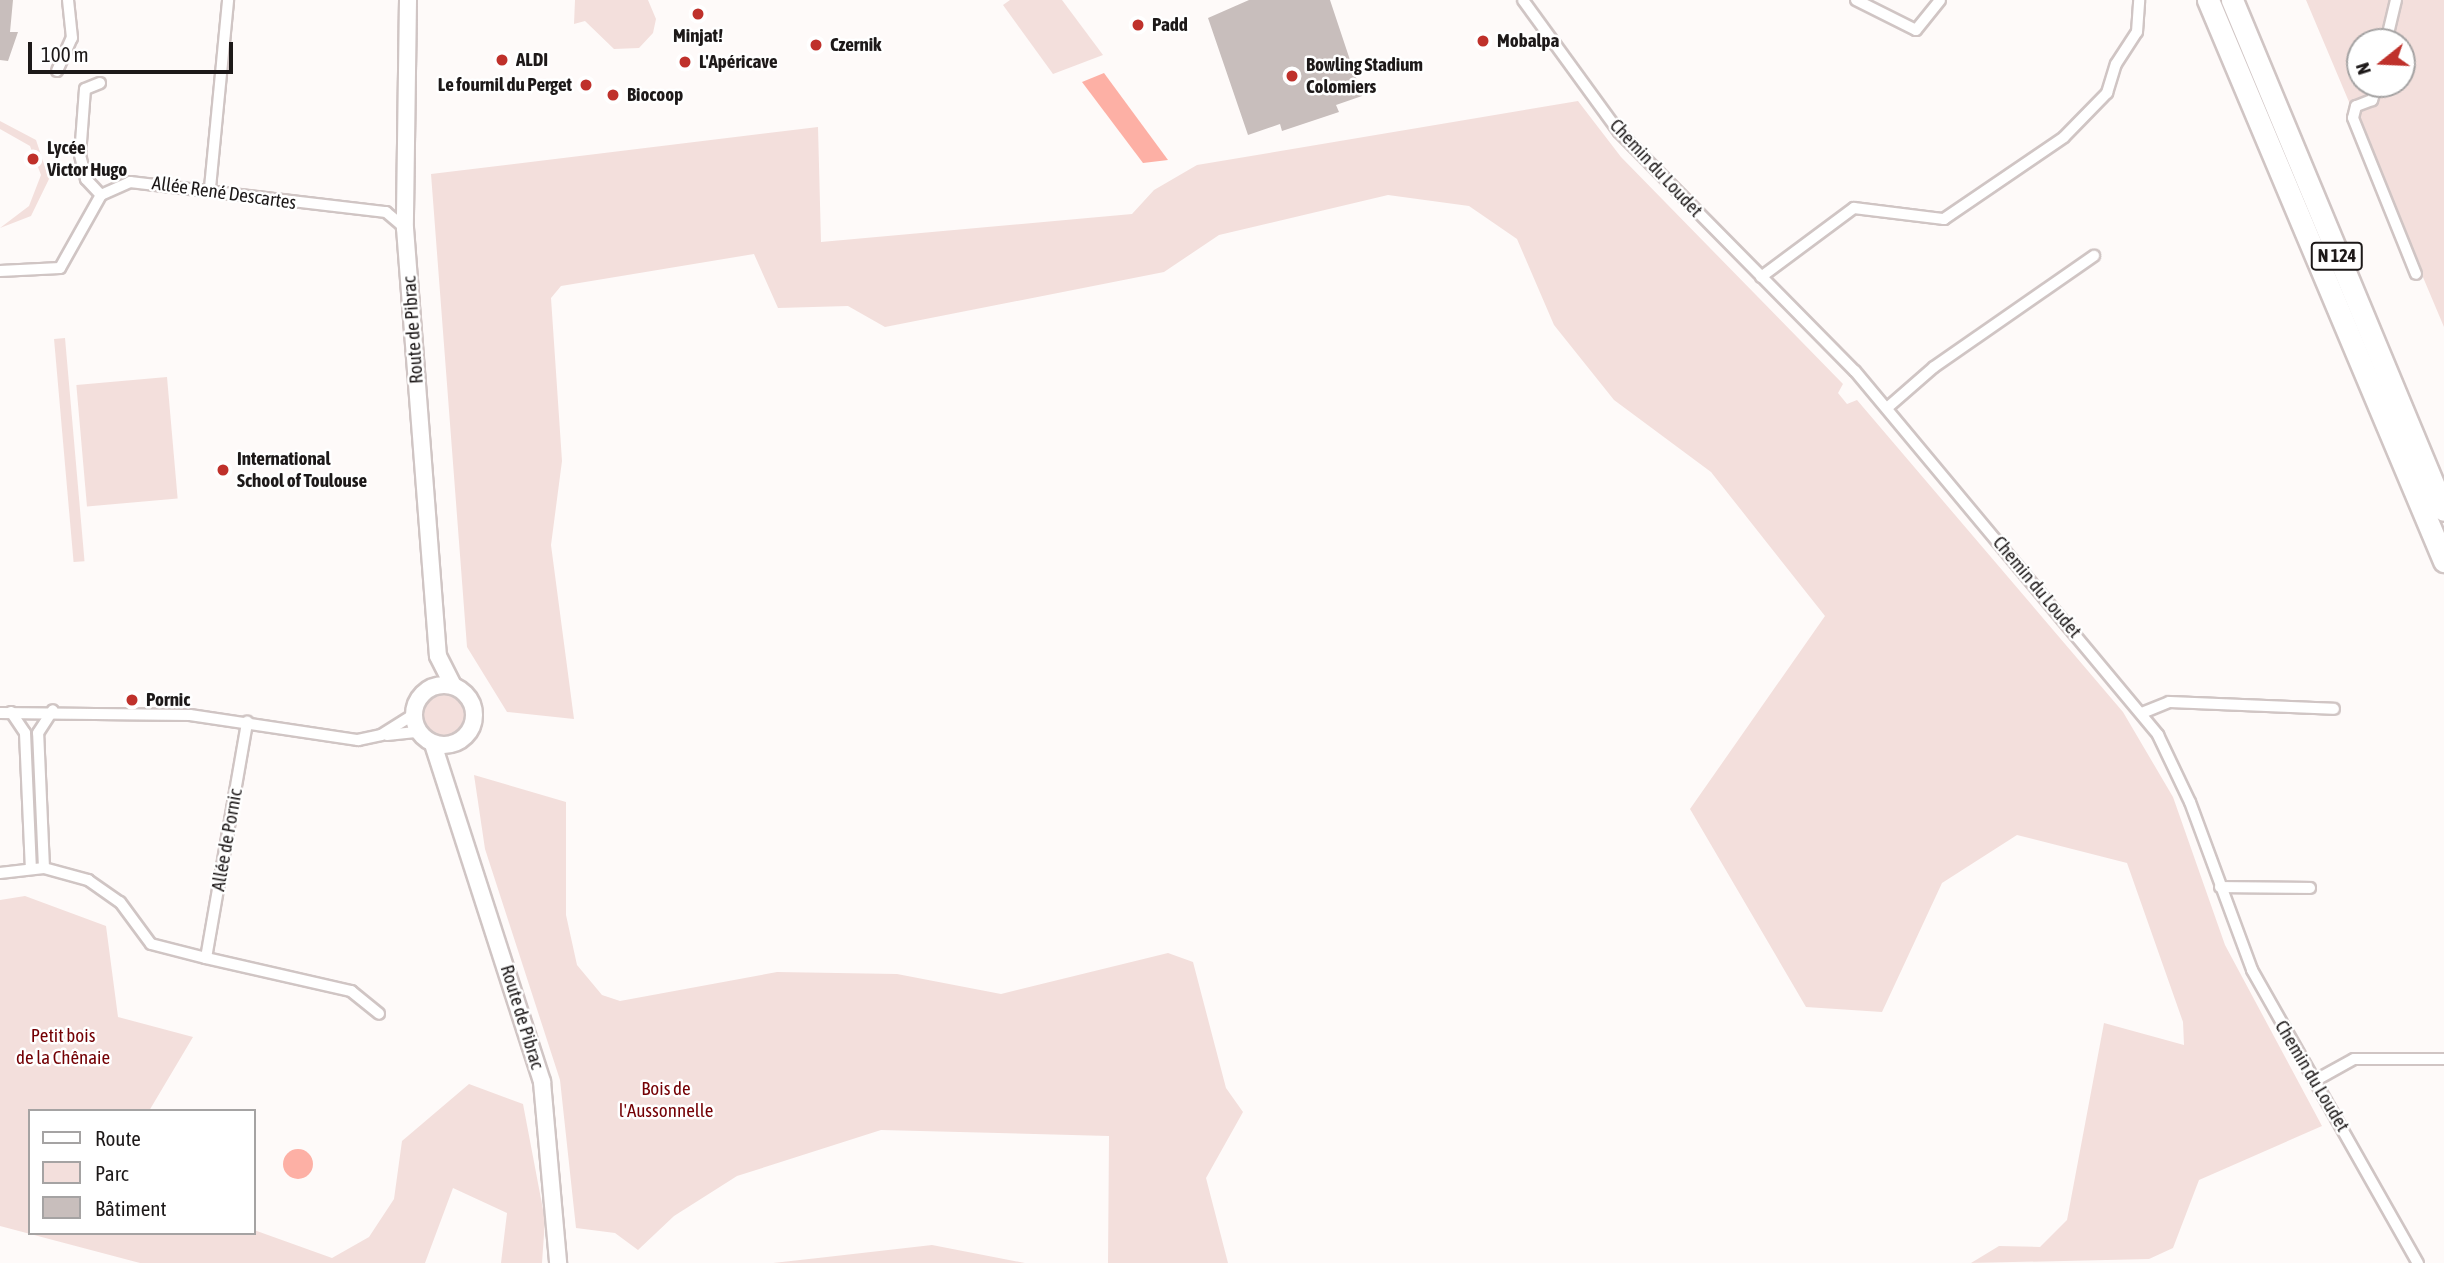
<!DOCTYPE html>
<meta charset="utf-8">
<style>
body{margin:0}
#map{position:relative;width:2444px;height:1263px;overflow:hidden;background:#fefaf9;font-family:"Asap Condensed",sans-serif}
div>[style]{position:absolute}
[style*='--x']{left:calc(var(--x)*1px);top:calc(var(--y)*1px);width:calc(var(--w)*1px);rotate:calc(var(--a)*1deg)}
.green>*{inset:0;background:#f3dfdc;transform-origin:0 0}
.round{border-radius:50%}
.water>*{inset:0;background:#fdb0a5}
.building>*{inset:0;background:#c8bebc}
.roads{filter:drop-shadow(2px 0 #d0c5c4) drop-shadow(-2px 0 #d0c5c4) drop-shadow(0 2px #d0c5c4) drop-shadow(0 -2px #d0c5c4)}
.street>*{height:10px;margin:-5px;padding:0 5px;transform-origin:5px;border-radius:5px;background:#fff}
.secondary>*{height:16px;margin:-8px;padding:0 8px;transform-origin:8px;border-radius:8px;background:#fff}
.secondary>.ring{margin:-8px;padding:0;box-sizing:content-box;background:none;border:16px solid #fff;border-radius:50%}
.highway>*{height:21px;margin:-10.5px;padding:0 10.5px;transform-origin:10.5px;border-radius:10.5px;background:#fff}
.dots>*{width:19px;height:19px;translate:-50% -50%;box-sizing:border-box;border:4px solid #fff;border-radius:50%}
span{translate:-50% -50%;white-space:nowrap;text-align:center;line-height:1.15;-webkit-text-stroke:5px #fff;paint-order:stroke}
.shield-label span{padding:2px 5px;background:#fff;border:2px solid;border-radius:5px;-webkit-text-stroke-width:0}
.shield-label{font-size:18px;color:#1d1919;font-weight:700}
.poi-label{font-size:19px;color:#1d1919;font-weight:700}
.left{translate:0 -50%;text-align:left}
.right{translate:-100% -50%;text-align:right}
.street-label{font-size:19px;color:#1d1919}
.park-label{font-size:19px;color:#740004}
.legend{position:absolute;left:28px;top:1109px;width:228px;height:126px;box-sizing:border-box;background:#fff;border:2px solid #a5a3a3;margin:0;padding:9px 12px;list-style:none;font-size:21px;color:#1d1919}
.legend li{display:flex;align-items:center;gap:14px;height:35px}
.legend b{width:35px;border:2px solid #a5a3a3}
.north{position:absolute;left:2346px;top:28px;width:70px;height:70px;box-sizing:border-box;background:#fff;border:2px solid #a5a3a3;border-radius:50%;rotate:252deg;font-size:19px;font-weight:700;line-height:28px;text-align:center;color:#1d1919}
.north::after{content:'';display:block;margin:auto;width:24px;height:32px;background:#bf312b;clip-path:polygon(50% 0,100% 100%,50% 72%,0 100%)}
.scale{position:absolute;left:28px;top:42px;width:205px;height:32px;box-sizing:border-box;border:4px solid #1d1919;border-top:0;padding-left:9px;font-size:21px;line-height:24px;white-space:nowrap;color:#1d1919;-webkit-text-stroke:5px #fff;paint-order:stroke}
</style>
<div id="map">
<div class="green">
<div style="clip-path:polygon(575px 0,648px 0,656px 19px,653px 33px,639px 48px,614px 49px,585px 21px,574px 24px)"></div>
<div style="clip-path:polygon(1010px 0,1062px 0,1103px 55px,1053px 74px,1003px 5px)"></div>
<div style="clip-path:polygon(evenodd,2306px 0,2444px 0,2444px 327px,2306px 0,2360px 42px,2402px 42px,2402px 84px,2360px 84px,2360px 42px)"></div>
<div style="clip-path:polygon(1578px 101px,1621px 157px,1843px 384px,1838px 393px,1847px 404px,1857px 400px,2123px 712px,2173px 797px,2225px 945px,2322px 1126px,2199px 1180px,2173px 1248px,2149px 1259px,1971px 1263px,1999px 1246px,2040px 1247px,2067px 1220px,2104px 1023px,2184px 1045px,2183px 1022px,2127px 863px,2017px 835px,1942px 883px,1882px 1012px,1806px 1007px,1690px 809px,1825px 616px,1711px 472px,1614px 400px,1554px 325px,1517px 239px,1469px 206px,1388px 195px,1219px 235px,1164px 272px,885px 327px,848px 306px,778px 308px,754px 254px,561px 286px,551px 298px,562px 461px,551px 545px,574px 719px,507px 712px,467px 647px,431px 174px,818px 127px,821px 242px,1132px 214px,1154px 190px,1197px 165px)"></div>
<div style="clip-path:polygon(0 121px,36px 140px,49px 179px,31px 216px,0 228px,29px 206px,41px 175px,30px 146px,0 129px)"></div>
<div style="left:65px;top:338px;width:224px;height:11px;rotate:85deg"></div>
<div style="left:167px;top:377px;width:122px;height:91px;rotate:85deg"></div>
<div class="round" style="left:422px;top:693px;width:44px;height:44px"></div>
<div style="clip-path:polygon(474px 775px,566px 802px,566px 915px,577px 965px,602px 995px,620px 1001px,777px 972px,897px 974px,1001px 994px,1168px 953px,1193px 962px,1226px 1088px,1243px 1112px,1206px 1178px,1228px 1263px,1108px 1263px,1109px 1136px,881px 1130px,737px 1176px,674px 1216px,638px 1250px,615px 1233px,576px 1228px,560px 1080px,485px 849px)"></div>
<div style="clip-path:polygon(25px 896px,106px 926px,118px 1017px,193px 1037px,149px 1111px,30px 1111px,30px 1233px,254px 1230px,332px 1258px,369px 1237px,394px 1199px,402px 1141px,469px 1084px,523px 1104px,545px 1220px,542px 1263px,501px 1263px,507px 1213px,453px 1188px,425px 1263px,140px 1263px,0 1226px,0 900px)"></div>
<div style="clip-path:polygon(932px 1245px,1025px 1263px,773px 1263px,818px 1258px)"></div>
</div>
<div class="water">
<div style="clip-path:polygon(1104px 73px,1168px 160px,1143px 163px,1082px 82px)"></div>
<div class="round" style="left:283px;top:1149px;width:30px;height:30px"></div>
</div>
<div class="building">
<div style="clip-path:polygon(0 0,13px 0,10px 32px,18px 32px,8px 61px,0 60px)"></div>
<div style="clip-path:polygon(1249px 0,1330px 0,1362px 96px,1336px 105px,1339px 112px,1282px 131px,1280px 124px,1248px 135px,1208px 18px)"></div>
</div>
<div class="roads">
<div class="street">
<div style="--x:1523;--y:0;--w:163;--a:54"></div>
<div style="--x:1619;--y:132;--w:336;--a:45.4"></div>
<div style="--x:1855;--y:371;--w:474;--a:50.2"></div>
<div style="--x:2158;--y:735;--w:74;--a:64.5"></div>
<div style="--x:2190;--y:802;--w:179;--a:69.7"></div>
<div style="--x:2252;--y:970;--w:337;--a:60.5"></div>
<div style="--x:1856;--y:0;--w:67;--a:26.6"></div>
<div style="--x:1916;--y:30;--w:38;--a:-51"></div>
<div style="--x:2386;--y:42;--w:43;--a:-76.6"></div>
<div style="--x:57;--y:71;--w:36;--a:-66"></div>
<div style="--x:72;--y:38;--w:38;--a:-96"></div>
<div style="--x:100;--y:83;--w:16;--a:158"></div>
<div style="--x:85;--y:89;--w:66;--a:94.3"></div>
<div style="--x:80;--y:155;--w:25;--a:76"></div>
<div style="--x:86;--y:179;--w:22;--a:47"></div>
<div style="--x:2377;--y:84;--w:17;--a:107"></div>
<div style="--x:2372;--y:100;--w:17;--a:159"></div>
<div style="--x:2356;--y:106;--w:12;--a:104"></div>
<div style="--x:2353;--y:118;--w:168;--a:68"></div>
<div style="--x:210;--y:188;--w:189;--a:-84.5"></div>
<div style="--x:0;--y:271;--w:60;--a:-2.9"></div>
<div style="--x:60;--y:268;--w:84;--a:-60.7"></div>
<div style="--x:101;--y:195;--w:32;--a:-24"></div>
<div style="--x:130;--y:182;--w:258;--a:6.7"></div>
<div style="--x:386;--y:212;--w:25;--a:40"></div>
<div style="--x:1761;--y:277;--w:116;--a:-36.6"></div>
<div style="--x:1854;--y:208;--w:91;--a:7"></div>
<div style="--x:1944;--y:219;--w:145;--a:-34.3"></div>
<div style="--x:2064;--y:137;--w:62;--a:-45.7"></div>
<div style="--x:2107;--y:93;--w:30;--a:-73"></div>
<div style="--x:2116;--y:64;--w:38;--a:-57"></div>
<div style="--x:2137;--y:32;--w:32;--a:-86"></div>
<div style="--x:1887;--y:408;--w:62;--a:-41.1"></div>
<div style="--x:1934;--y:367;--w:195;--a:-34.8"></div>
<div style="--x:11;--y:712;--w:25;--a:56"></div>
<div style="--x:25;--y:733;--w:136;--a:87.5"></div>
<div style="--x:0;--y:713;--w:190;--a:0.6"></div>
<div style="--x:190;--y:715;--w:170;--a:8.5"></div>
<div style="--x:358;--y:740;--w:24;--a:-12"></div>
<div style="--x:381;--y:735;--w:39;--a:-32"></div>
<div style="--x:2142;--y:713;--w:29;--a:-22"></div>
<div style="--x:2169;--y:702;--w:165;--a:2.4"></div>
<div style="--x:387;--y:735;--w:31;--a:-6"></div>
<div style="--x:44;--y:868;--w:135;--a:-92.5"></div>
<div style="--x:38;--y:733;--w:27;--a:-57"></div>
<div style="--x:0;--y:873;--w:44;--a:-6.5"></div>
<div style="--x:44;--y:868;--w:46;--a:15.3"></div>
<div style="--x:88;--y:880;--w:39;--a:35"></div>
<div style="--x:120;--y:902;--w:52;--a:53.6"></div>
<div style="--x:151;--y:944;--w:57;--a:14.3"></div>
<div style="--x:206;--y:958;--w:240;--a:-80.1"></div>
<div style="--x:2220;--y:887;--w:90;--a:0.6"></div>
<div style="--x:206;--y:958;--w:149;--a:12.8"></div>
<div style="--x:351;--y:991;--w:36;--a:39"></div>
<div style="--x:2316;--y:1080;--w:43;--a:-28.9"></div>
<div style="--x:2354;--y:1059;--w:90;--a:0"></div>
</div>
<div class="secondary">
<div style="--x:408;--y:0;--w:228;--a:90.8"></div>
<div style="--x:405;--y:228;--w:429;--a:85.6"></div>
<div style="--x:438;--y:656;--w:34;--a:63"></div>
<div class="ring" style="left:414px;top:685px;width:44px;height:44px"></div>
<div style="--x:433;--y:744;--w:355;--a:72.1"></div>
<div style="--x:542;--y:1082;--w:182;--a:84.9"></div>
</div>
<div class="highway">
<div style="--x:2208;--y:0;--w:609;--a:67.18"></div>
<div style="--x:2232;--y:0;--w:552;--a:67.43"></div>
</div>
</div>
<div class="dots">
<div style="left:698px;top:14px;background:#bf312b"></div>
<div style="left:1138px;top:25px;background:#bf312b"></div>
<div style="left:1483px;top:41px;background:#bf312b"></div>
<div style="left:816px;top:45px;background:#bf312b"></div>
<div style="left:502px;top:60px;background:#bf312b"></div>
<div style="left:685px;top:62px;background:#bf312b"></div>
<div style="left:1292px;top:76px;background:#bf312b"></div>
<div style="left:586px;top:85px;background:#bf312b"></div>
<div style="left:613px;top:95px;background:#bf312b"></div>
<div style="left:33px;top:159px;background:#bf312b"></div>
<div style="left:223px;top:470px;background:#bf312b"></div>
<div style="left:132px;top:700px;background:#bf312b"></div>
</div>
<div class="shield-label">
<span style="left:2337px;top:256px">N 124</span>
</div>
<div class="poi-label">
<span class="left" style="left:1152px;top:25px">Padd</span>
<span style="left:698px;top:36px">Minjat!</span>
<span class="left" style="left:1497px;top:41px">Mobalpa</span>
<span class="left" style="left:830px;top:45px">Czernik</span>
<span class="left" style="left:516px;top:60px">ALDI</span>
<span class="left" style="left:699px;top:62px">L'Apéricave</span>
<span class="left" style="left:1306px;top:76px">Bowling Stadium<br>Colomiers</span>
<span class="right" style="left:572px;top:85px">Le fournil du Perget</span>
<span class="left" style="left:627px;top:95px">Biocoop</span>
<span class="left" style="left:47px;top:159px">Lycée<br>Victor Hugo</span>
<span class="left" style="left:237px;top:470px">International<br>School of Toulouse</span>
<span class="left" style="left:146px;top:700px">Pornic</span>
</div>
<div class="street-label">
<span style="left:1656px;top:168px;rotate:47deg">Chemin du Loudet</span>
<span style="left:224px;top:193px;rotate:8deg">Allée René Descartes</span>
<span style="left:413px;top:330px;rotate:-94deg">Route de Pibrac</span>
<span style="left:2037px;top:587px;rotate:50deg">Chemin du Loudet</span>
<span style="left:227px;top:840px;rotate:-80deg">Allée de Pornic</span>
<span style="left:522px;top:1017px;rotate:73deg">Route de Pibrac</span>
<span style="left:2312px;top:1076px;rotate:59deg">Chemin du Loudet</span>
</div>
<div class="park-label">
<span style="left:63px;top:1047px">Petit bois<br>de la Chênaie</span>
<span style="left:666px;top:1100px">Bois de<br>l'Aussonnelle</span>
</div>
<ul class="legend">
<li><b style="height:9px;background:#fff"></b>Route</li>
<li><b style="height:19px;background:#f3dfdc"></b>Parc</li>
<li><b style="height:19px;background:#c8bebc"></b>Bâtiment</li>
</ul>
<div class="north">N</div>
<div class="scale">100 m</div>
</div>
